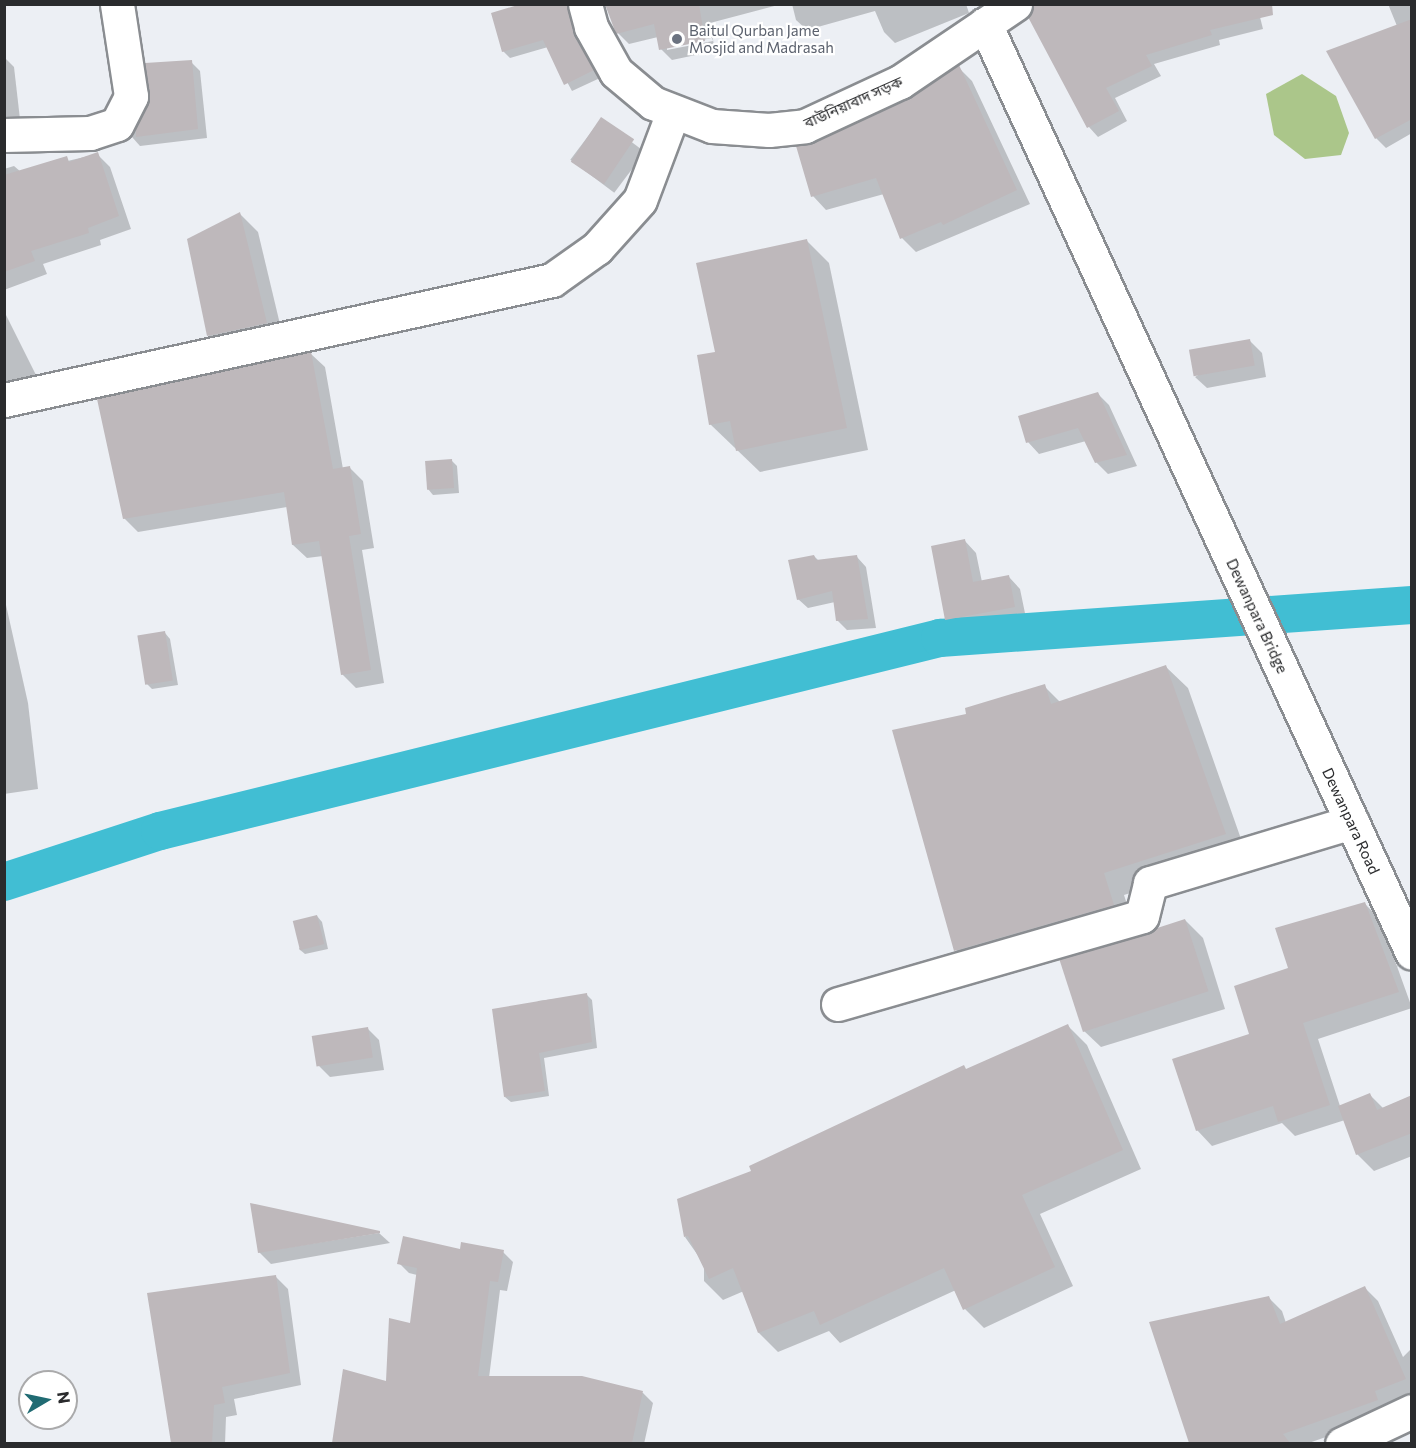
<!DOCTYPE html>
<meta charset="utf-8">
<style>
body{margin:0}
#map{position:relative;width:1416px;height:1448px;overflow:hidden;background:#eceff4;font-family:Commissioner,"Noto Sans Bengali",sans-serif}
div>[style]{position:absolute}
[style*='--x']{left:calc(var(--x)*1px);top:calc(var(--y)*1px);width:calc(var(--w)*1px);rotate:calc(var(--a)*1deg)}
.green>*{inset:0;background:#abc68a}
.shadow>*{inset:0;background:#0003;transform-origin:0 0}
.canal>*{height:38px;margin:-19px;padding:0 19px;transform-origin:19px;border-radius:19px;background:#41bed3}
.building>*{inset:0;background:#beb8bb;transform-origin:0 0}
.roads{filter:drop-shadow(2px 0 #8a8d91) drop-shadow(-2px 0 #8a8d91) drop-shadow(0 2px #8a8d91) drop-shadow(0 -2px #8a8d91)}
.minor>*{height:33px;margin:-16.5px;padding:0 16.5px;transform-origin:16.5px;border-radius:16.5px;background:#fff}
.tertiary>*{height:33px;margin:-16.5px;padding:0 16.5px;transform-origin:16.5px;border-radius:16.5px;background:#fff}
.dots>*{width:16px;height:16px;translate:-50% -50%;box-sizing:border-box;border:3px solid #fff;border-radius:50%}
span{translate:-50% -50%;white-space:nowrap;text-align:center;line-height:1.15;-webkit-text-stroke:4.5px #fff;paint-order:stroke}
.worship-label{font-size:15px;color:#5b616d}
.left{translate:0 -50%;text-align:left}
.street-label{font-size:15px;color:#2a2b2d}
.frame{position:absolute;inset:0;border:6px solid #2a2b2d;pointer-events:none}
.north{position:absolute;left:18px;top:1370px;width:60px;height:60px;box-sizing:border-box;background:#fff;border:2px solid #aaaaab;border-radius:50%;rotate:81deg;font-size:16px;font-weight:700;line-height:24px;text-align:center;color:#2a2b2d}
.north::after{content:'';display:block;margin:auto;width:21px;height:27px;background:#206b73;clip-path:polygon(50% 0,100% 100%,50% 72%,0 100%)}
</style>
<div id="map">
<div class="green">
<div style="clip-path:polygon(1302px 74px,1336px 96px,1349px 133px,1341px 155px,1305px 159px,1274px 135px,1266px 94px)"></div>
</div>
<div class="shadow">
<div style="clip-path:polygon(522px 4px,576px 4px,573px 16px,579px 40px,600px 78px,572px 91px,548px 47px,510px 58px,503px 51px)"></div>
<div style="clip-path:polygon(evenodd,605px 4px,782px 4px,710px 23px,715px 51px,672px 60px,661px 49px,658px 37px,629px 44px,618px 33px,605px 4px,712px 38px,713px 41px,667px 50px,667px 47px,712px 38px)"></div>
<div style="clip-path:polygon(792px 4px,966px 4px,969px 13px,895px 43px,884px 32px,875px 11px,807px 30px,796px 20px)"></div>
<div style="clip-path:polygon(1388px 4px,1412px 4px,1412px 133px,1386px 148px,1376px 138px,1397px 26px)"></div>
<div style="clip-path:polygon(1257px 5px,1263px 29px,1219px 40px,1220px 45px,1154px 64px,1161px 76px,1115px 98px,1127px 121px,1098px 137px,1089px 127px,1030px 18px)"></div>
<div style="clip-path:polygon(4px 57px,14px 67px,21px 128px,4px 134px)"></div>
<div style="clip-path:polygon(191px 62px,200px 71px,207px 138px,140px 146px,132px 137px,144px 115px)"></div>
<div style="clip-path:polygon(958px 67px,972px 81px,1030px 204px,916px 252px,902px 238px,884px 194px,826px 210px,813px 196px,909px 100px)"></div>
<div style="left:601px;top:119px;width:55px;height:51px;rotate:37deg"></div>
<div style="clip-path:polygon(97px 154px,110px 167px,131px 229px,100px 240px,101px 245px,43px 264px,47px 274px,4px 290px,4px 169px,14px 166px,21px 172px)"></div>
<div style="clip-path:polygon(240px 214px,258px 232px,284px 341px,226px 353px,209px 336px)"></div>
<div style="clip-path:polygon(807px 241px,829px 263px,868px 450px,760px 472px,710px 424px,717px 353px)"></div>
<div style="clip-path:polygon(4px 311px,42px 387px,4px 403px)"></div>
<div style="clip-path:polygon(1250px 341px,1262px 353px,1266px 377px,1207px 388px,1195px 377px)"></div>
<div style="clip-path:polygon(311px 354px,325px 367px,343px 469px,350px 468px,363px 481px,374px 548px,362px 550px,384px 683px,356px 688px,342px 674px,323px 556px,307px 558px,293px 545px,287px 507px,138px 532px,124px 518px)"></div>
<div style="clip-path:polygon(1097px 393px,1109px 405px,1137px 466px,1108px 474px,1096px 462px,1086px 441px,1039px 454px,1028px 442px)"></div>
<div style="clip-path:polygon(451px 460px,457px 466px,459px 493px,433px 495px,428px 489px)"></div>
<div style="clip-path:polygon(965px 541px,976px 553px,982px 582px,1009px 577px,1020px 589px,1026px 618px,958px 631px,947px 619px)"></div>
<div style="clip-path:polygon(814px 556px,819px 561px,857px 557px,866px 567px,876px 628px,847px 630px,837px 620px,835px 602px,808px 608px,798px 599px)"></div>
<div style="clip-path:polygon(4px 596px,28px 703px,38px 789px,4px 794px)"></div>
<div style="clip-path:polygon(165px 633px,170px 639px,178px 685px,152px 689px,146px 683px)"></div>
<div style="clip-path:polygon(1166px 667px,1188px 688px,1247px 856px,1124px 895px,1134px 926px,977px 971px,956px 950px,1044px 686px,1060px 702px)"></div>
<div style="clip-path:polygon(1364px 903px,1380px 919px,1412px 1008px,1318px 1039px,1340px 1106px,1370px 1095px,1384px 1109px,1412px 1097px,1412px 1156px,1374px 1171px,1357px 1154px,1345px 1120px,1295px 1136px,1282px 1123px,1212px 1146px,1197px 1130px,1290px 969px)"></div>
<div style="clip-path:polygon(317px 916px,322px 922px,328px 949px,305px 954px,299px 949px)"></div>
<div style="clip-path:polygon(1185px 920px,1203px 938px,1225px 1009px,1101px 1047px,1083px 1030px)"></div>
<div style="clip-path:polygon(587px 995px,592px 1000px,597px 1048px,544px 1058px,549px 1096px,511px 1102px,505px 1097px,538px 1001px)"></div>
<div style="clip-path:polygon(1068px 1026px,1087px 1045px,1141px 1169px,1040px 1214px,1073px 1286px,984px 1328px,965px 1309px,956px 1290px,840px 1343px,829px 1331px,778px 1352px,759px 1333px,744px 1291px,723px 1300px,704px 1281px,704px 1264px,685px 1237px,753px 1172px)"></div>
<div style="clip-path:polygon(368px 1029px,379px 1040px,384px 1070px,330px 1077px,318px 1065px)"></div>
<div style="clip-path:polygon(379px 1233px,390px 1243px,271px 1264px,259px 1252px)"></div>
<div style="clip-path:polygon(461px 1250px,503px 1252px,513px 1262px,507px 1291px,500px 1290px,489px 1378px,643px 1393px,653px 1403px,644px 1444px,334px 1444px,344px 1371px,388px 1383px,411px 1325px,417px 1275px,409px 1273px,399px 1263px)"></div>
<div style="clip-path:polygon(275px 1276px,288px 1289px,301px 1385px,234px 1399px,237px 1415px,226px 1417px,225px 1444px,173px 1444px,149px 1294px)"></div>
<div style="clip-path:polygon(1365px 1288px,1378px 1301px,1403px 1357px,1412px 1348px,1412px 1395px,1391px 1414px,1306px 1444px,1191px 1444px,1151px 1323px,1268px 1297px,1282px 1311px,1286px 1323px)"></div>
</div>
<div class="canal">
<div style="--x:4;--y:882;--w:164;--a:-18.1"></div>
<div style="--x:160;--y:831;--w:804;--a:-13.9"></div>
<div style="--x:940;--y:638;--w:473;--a:-4"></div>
</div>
<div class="building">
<div style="clip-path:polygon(521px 4px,567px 4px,574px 36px,594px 70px,564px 85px,543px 40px,502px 52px,491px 13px)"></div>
<div style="clip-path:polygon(605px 4px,699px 4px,705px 41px,659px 50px,654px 24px,616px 34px)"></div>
<div style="clip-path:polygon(1033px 4px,1272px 4px,1273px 15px,1210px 30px,1212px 35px,1146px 55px,1152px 66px,1106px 88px,1119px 111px,1087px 128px,1028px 17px)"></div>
<div style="clip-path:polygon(1412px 19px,1412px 119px,1375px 139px,1326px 51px)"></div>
<div style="clip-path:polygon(192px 60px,198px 129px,136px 137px,136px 129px,150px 94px,145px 63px)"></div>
<div style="clip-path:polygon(959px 65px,1017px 190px,943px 225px,941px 222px,900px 239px,876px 178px,811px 197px,796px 146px,813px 143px,908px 99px)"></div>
<div style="left:601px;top:117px;width:40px;height:54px;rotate:34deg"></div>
<div style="clip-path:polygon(98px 152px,119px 216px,88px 228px,89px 233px,31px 251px,35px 261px,4px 272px,4px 175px,67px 156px,69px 162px)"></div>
<div style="clip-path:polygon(240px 212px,267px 323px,207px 336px,187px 239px)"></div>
<div style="clip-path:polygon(807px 239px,847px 428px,736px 451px,730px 421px,709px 425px,697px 355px,715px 352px,696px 263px)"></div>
<div style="left:1250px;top:339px;width:27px;height:62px;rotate:80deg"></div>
<div style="clip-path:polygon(311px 352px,333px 469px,350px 466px,361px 534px,349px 536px,371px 670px,341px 675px,319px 541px,292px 545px,284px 492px,123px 519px,97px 399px)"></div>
<div style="clip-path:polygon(1098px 392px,1127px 455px,1095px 463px,1078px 428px,1026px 443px,1018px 416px)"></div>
<div style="left:452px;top:459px;width:29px;height:27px;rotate:86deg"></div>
<div style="clip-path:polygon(965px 539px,973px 582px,1009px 575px,1015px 607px,945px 620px,931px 546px)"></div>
<div style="clip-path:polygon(814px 555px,816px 560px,857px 555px,868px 619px,836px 621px,832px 591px,797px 600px,788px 560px)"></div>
<div style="left:165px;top:631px;width:50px;height:28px;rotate:81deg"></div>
<div style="clip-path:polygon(1166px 665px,1226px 834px,1104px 873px,1114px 905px,954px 951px,892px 730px,966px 714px,965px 708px,1045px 684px,1051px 704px)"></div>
<div style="clip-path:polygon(1365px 902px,1399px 992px,1303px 1023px,1330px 1105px,1278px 1122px,1273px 1106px,1196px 1131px,1172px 1059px,1249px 1034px,1234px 986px,1288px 968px,1275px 928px)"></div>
<div style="left:317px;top:915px;width:30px;height:25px;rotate:76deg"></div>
<div style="left:1185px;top:919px;width:76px;height:132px;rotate:72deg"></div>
<div style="clip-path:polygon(587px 993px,592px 1042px,539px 1053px,545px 1091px,504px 1097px,492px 1009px)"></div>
<div style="clip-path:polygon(1068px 1024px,1123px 1150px,1022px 1195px,1055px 1267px,963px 1310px,944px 1268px,820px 1325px,814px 1311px,758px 1333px,733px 1268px,709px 1279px,688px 1236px,684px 1237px,677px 1199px,751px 1171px,749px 1166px,964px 1065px,966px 1069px)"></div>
<div style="left:368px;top:1027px;width:31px;height:57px;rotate:81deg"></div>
<div style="clip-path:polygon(1370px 1093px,1377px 1110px,1412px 1095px,1412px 1133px,1356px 1155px,1338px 1106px)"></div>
<div style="clip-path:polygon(250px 1203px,380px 1231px,380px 1233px,258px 1253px)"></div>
<div style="clip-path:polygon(403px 1236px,460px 1249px,461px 1242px,504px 1250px,498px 1282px,490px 1281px,478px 1376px,582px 1376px,643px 1391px,632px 1443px,332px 1443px,343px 1369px,386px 1381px,389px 1318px,410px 1323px,417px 1268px,397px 1264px)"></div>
<div style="clip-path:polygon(276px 1275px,290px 1373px,222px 1387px,225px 1403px,214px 1405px,212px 1443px,171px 1443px,147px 1293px)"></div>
<div style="clip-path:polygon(1365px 1286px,1406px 1379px,1375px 1391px,1378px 1400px,1283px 1434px,1290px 1443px,1189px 1443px,1149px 1322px,1269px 1296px,1280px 1324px)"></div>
</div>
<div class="roads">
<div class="minor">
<div style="--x:4;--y:135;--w:86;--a:-1.3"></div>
<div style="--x:90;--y:133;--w:28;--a:-18"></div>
<div style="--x:117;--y:124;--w:31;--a:-63"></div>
<div style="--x:131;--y:96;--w:93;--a:-98.7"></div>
<div style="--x:4;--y:400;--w:561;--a:-12.35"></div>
<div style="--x:552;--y:280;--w:55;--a:-35.4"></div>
<div style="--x:597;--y:248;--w:64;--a:-48.1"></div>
<div style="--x:640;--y:200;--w:94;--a:-69.4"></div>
<div style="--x:838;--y:1004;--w:316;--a:-16.1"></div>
<div style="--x:1142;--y:916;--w:34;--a:-76"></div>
<div style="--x:1150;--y:883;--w:211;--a:-16.8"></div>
</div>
<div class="tertiary">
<div style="--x:585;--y:4;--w:24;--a:75"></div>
<div style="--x:591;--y:27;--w:51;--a:60.9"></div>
<div style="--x:616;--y:72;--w:48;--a:40"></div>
<div style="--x:653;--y:103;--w:63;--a:21.3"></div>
<div style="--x:712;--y:126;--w:57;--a:4"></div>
<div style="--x:769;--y:130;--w:36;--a:-6"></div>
<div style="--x:805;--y:126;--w:105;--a:-24.9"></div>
<div style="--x:900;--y:82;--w:139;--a:-34.1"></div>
<div style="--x:985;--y:24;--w:1022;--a:65.31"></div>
<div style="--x:1342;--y:1444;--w:77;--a:-25.2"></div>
</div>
</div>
<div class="dots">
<div style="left:677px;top:39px;background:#6b7280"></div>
</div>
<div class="worship-label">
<span class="left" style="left:689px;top:39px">Baitul Qurban Jame<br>Mosjid and Madrasah</span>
</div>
<div class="street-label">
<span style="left:853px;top:102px;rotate:-24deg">বাউনিয়াবাদ সড়ক</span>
<span style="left:1257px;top:616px;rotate:65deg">Dewanpara Bridge</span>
<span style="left:1351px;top:821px;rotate:65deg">Dewanpara Road</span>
</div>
<div class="frame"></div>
<div class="north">N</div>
</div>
